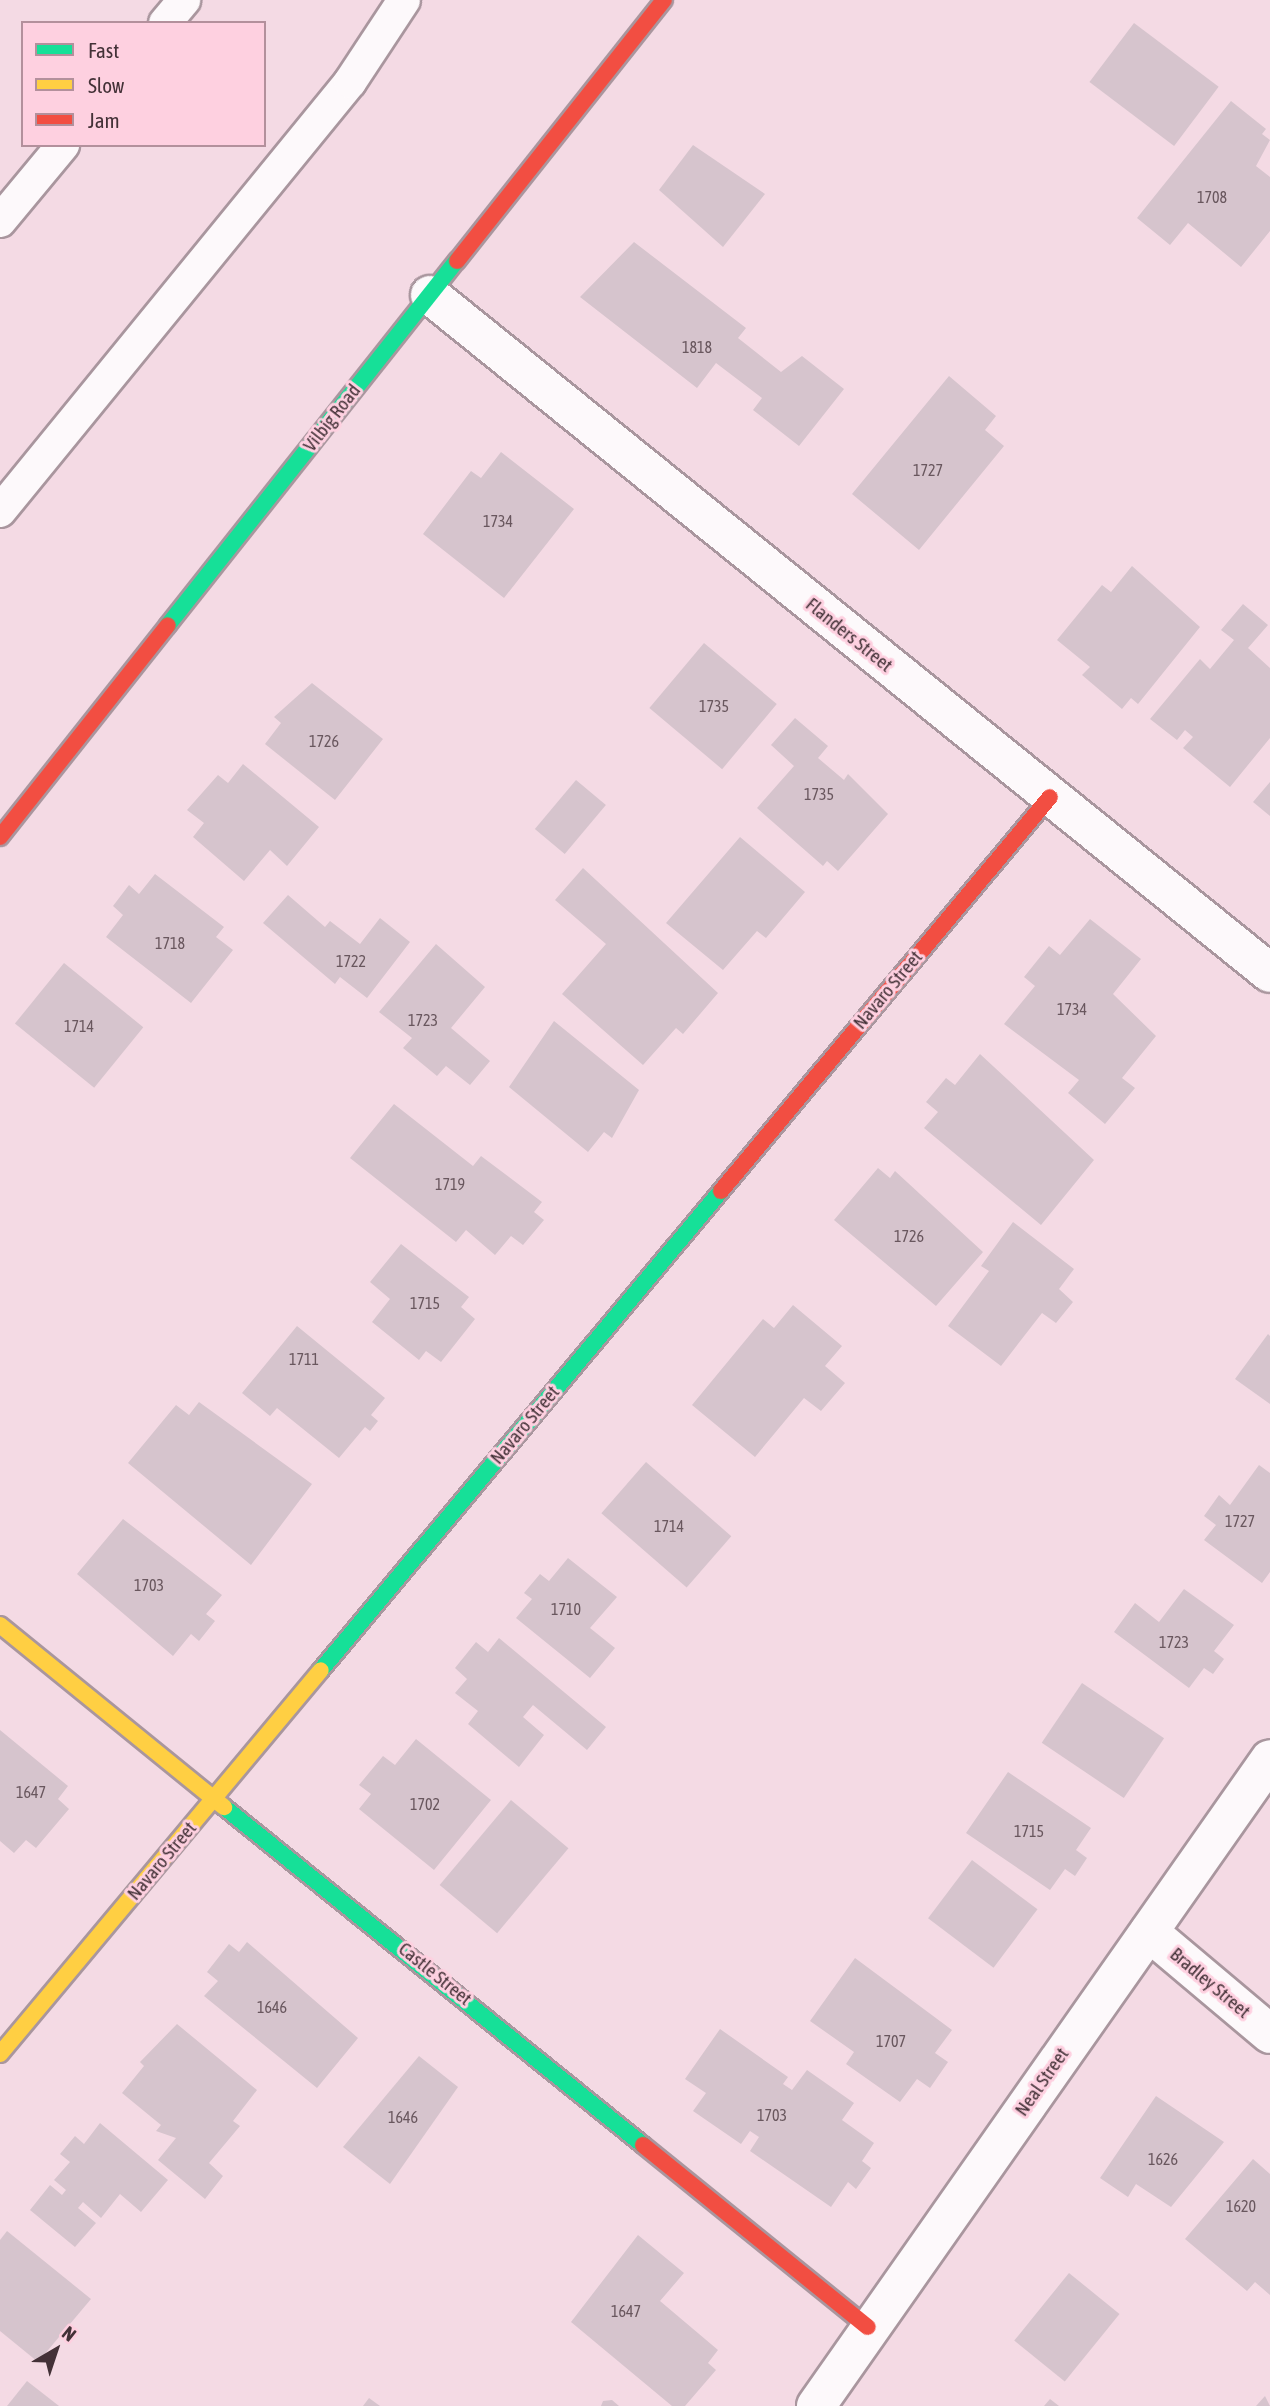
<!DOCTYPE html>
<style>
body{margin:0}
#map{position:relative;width:1270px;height:2406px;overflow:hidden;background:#f4dae4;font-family:"Asap Condensed",sans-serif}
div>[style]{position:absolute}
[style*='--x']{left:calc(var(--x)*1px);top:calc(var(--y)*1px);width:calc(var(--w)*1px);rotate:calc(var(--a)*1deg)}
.building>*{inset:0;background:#d6c4cd;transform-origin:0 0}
.roads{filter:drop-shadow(2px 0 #a9969e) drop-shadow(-2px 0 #a9969e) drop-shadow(0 2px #a9969e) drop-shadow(0 -2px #a9969e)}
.lane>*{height:32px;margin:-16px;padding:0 16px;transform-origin:16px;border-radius:16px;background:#fdf9fb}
.street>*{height:38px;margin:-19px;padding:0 19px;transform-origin:19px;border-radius:19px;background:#fdf9fb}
.fast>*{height:16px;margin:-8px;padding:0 8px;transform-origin:8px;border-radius:8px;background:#16e098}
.slow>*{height:16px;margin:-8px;padding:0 8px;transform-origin:8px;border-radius:8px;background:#ffcf43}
.jam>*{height:16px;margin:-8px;padding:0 8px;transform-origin:8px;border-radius:8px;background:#f24e42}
span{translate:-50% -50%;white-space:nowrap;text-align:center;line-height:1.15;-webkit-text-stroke:6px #fed0e0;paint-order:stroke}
.number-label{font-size:16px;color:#69575e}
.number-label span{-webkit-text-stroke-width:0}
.street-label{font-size:19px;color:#433137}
.legend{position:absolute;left:21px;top:21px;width:245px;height:126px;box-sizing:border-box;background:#fed0e0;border:2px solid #b3909c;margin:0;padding:9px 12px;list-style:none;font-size:21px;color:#433137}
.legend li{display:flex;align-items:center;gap:14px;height:35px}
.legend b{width:35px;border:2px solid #b3909c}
.north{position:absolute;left:21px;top:2315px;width:70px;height:70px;-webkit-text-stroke:5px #fed0e0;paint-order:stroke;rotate:39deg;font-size:19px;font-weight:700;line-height:28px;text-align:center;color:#433137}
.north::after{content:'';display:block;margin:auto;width:24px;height:32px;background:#433137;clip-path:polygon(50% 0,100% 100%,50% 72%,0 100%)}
</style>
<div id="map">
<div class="building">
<div style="left:1134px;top:23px;width:106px;height:74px;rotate:37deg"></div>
<div style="clip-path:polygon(1231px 101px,1266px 129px,1262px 134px,1270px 140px,1256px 166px,1270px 177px,1270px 231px,1241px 267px,1188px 223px,1170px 245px,1137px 218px)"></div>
<div style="clip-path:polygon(693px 145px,765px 194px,723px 247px,659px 190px)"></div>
<div style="clip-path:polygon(634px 242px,746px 328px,738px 338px,781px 372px,802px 356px,844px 389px,799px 446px,753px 410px,762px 398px,716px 363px,697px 388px,580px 297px)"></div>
<div style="clip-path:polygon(949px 376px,996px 416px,985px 430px,1004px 446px,919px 550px,852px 494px)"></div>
<div style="clip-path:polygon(501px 452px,574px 509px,504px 598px,423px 534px,471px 471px,481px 478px)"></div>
<div style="clip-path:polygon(1132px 566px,1200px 627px,1138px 704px,1131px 698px,1122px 709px,1082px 675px,1090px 667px,1057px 640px,1102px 585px,1111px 592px)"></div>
<div style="clip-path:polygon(1243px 604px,1268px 625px,1248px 648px,1270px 668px,1270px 738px,1230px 787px,1183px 748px,1193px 737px,1185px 730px,1177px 740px,1150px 719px,1200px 659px,1210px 669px,1234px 640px,1221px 630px)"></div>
<div style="left:704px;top:643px;width:95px;height:85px;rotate:40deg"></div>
<div style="clip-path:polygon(312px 683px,383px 739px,335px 800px,265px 744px,281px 723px,274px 717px)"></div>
<div style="clip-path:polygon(795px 718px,828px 746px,818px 758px,844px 780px,848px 774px,888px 814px,838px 871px,827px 861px,823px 866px,757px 808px,794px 766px,771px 745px)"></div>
<div style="clip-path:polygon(243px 764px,319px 827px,287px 866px,270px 850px,244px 881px,193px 837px,204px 823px,187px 810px,218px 775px,228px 783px)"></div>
<div style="left:576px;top:780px;width:39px;height:64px;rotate:40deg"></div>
<div style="clip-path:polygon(1270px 782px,1270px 816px,1253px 802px)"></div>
<div style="clip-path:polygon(740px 837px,805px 892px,766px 938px,757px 931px,723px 970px,666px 923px)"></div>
<div style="clip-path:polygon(583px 868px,718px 993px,683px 1034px,676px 1028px,643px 1065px,562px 994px,606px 944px,555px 900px)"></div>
<div style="clip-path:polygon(155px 874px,224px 927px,216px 937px,233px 950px,191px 1003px,106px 937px,123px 915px,113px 906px,129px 885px,139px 894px)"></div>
<div style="clip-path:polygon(288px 895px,325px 927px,330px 921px,360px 944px,380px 918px,410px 942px,367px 998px,340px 977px,335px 984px,263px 923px)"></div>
<div style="clip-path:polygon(1090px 919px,1141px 959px,1113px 994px,1156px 1036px,1122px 1078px,1135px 1088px,1105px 1124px,1068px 1093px,1079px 1080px,1004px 1024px,1035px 986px,1024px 977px,1049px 946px,1060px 955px)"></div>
<div style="clip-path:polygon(436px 944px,485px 987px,451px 1028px,490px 1061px,470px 1085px,446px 1066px,437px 1076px,403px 1048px,412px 1038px,379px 1012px)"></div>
<div style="left:64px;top:963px;width:102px;height:78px;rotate:39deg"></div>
<div style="clip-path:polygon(554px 1021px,639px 1090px,612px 1138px,604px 1132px,588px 1152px,509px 1087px)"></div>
<div style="clip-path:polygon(980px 1054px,1094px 1160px,1041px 1225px,924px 1128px,938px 1112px,926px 1102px,946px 1078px,955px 1085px)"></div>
<div style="clip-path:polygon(394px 1104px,473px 1166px,481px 1156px,542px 1202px,534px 1212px,544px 1220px,523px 1245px,511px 1236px,495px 1255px,466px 1230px,456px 1242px,350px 1158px)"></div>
<div style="clip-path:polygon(878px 1168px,890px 1178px,895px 1171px,983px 1252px,936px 1306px,834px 1220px)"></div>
<div style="clip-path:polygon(1013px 1222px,1074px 1269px,1059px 1289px,1073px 1302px,1056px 1323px,1042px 1313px,1001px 1366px,948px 1326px,989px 1271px,981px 1266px)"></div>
<div style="clip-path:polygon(401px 1244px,469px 1297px,461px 1307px,475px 1319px,441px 1362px,426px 1351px,419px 1360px,372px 1322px,390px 1299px,370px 1282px)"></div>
<div style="clip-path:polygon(793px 1305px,842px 1346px,825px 1366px,845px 1383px,821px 1411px,804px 1398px,755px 1457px,692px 1405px,763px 1319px,774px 1328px)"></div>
<div style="clip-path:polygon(297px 1326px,385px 1398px,371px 1415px,378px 1421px,370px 1431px,365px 1427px,339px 1458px,277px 1408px,270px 1416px,242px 1393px)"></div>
<div style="clip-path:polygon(1268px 1334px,1270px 1336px,1270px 1404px,1235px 1379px)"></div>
<div style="clip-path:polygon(199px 1402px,312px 1484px,251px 1565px,128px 1463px,176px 1405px,189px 1415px)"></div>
<div style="left:646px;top:1462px;width:113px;height:68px;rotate:41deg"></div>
<div style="clip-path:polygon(1259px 1465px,1270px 1473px,1270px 1572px,1262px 1583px,1204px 1540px,1216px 1525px,1204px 1516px,1219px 1495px,1230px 1505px)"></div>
<div style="clip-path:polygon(123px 1519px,222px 1595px,206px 1614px,215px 1621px,199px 1641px,191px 1634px,173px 1656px,77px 1574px)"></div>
<div style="clip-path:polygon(568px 1558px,617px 1597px,590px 1628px,615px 1648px,590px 1678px,516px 1618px,532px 1599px,524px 1593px,540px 1574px,549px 1581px)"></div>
<div style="clip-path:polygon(1184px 1589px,1234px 1625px,1214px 1651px,1224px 1659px,1213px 1674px,1204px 1668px,1189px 1688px,1114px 1632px,1135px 1603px,1159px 1622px)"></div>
<div style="clip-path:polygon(499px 1638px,606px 1727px,587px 1750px,533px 1705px,523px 1717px,544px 1735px,519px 1767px,468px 1724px,478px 1711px,455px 1693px,467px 1679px,455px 1668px,476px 1642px,488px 1652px)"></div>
<div style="left:1082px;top:1683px;width:99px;height:72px;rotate:34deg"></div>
<div style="clip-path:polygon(0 1730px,68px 1786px,58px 1799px,69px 1809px,36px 1848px,26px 1840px,14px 1853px,0 1841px)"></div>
<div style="clip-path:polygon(416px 1739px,491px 1800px,434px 1870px,359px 1809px,371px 1794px,359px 1785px,383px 1756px,395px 1765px)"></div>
<div style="clip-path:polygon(1008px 1772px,1091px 1828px,1076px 1850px,1087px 1858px,1075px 1876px,1065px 1869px,1050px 1890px,966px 1833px)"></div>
<div style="left:511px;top:1800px;width:75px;height:111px;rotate:40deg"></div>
<div style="left:972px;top:1860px;width:82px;height:73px;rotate:37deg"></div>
<div style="clip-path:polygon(247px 1942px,358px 2038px,317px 2088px,204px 1996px,218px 1981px,207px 1972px,229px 1944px,239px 1952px)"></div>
<div style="clip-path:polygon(855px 1958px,952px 2030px,935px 2053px,948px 2062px,930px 2088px,917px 2079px,900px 2102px,846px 2064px,854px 2052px,810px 2021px)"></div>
<div style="clip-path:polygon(177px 2024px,257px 2090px,233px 2121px,240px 2126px,209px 2163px,223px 2176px,205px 2199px,158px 2160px,176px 2138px,156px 2131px,161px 2125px,122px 2093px,144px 2066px,140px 2062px)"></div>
<div style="clip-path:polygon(720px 2029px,788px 2077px,783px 2084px,792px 2090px,807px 2070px,854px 2103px,842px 2120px,874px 2143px,862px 2161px,871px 2168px,856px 2189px,848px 2182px,831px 2207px,750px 2151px,759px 2137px,750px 2131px,741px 2144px,693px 2111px,706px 2093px,685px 2079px)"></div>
<div style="clip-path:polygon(419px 2056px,458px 2087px,390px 2184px,343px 2147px)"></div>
<div style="clip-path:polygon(1156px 2096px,1224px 2142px,1171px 2207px,1136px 2184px,1128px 2197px,1100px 2178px)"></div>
<div style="clip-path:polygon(100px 2123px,168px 2180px,141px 2212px,120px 2194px,101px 2218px,83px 2202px,78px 2208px,96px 2223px,75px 2247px,30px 2210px,50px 2185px,62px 2195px,66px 2190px,54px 2180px,70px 2162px,60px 2154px,75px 2136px,84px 2144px)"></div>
<div style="clip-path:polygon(1253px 2159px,1270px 2174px,1270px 2295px,1255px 2282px,1247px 2291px,1185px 2239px)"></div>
<div style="clip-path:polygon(7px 2231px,91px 2299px,38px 2362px,0 2331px,0 2240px)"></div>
<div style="clip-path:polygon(638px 2235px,684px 2273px,660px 2301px,718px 2350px,708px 2363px,716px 2370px,685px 2406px,672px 2406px,571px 2322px)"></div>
<div style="left:1069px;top:2273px;width:65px;height:87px;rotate:39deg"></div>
<div style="clip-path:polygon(27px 2381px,59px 2406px,7px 2406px)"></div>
<div style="clip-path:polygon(1265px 2396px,1270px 2406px,1256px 2406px)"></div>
<div style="clip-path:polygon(369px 2398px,380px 2406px,363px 2406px)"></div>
<div style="clip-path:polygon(1050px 2399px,1059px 2406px,1044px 2406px)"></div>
<div style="clip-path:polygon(612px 2400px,619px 2406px,601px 2406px,603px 2401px)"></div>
</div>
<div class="roads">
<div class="lane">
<div style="--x:165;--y:23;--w:30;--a:-50"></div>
<div style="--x:0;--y:221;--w:99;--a:-50.3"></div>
<div style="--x:0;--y:511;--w:554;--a:-50.79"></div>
<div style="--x:350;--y:82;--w:98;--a:-56.6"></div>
</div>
<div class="street">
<div style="--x:430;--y:295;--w:1079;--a:38.91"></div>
<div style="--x:1149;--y:1932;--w:158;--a:40.1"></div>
<div style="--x:816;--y:2406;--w:790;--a:-54.94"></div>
</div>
<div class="fast">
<div style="--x:168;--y:625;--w:465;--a:-51.6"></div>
<div style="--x:321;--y:1670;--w:624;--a:-50.14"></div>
<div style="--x:224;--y:1807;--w:538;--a:38.89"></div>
</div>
<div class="slow">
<div style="--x:0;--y:1625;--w:289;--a:39.1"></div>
<div style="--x:0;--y:2054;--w:500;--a:-50.11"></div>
</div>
<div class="jam">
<div style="--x:457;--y:261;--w:333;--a:-51.6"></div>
<div style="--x:0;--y:837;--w:270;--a:-51.6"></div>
<div style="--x:721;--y:1191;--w:513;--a:-50.14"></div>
<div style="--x:643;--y:2145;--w:289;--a:39"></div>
</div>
</div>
<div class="number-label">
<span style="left:1212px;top:197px">1708</span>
<span style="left:697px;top:347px">1818</span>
<span style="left:928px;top:470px">1727</span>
<span style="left:498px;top:521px">1734</span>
<span style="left:714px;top:706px">1735</span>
<span style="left:324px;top:741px">1726</span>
<span style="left:819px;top:794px">1735</span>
<span style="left:170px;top:943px">1718</span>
<span style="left:351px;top:961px">1722</span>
<span style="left:1072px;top:1009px">1734</span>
<span style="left:423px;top:1020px">1723</span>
<span style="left:79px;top:1026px">1714</span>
<span style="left:450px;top:1184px">1719</span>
<span style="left:909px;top:1236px">1726</span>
<span style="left:425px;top:1303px">1715</span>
<span style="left:304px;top:1359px">1711</span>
<span style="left:1240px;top:1521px">1727</span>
<span style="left:669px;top:1526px">1714</span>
<span style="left:149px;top:1585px">1703</span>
<span style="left:566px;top:1609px">1710</span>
<span style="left:1174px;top:1642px">1723</span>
<span style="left:31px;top:1792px">1647</span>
<span style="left:425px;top:1804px">1702</span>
<span style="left:1029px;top:1831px">1715</span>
<span style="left:272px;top:2007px">1646</span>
<span style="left:891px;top:2041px">1707</span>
<span style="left:772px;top:2115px">1703</span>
<span style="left:403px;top:2117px">1646</span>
<span style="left:1163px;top:2159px">1626</span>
<span style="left:1241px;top:2206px">1620</span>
<span style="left:626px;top:2311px">1647</span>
</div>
<div class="street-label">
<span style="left:332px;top:418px;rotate:-52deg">Vilbig Road</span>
<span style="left:849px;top:635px;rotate:39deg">Flanders Street</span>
<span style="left:888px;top:990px;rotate:-50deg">Navaro Street</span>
<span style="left:525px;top:1425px;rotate:-50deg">Navaro Street</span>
<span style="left:162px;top:1861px;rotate:-50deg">Navaro Street</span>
<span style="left:435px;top:1974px;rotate:39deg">Castle Street</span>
<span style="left:1210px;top:1983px;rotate:40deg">Bradley Street</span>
<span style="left:1042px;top:2082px;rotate:-55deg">Neal Street</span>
</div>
<ul class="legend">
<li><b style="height:9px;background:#16e098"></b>Fast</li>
<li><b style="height:9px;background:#ffcf43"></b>Slow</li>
<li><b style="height:9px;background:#f24e42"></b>Jam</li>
</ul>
<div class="north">N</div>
</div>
